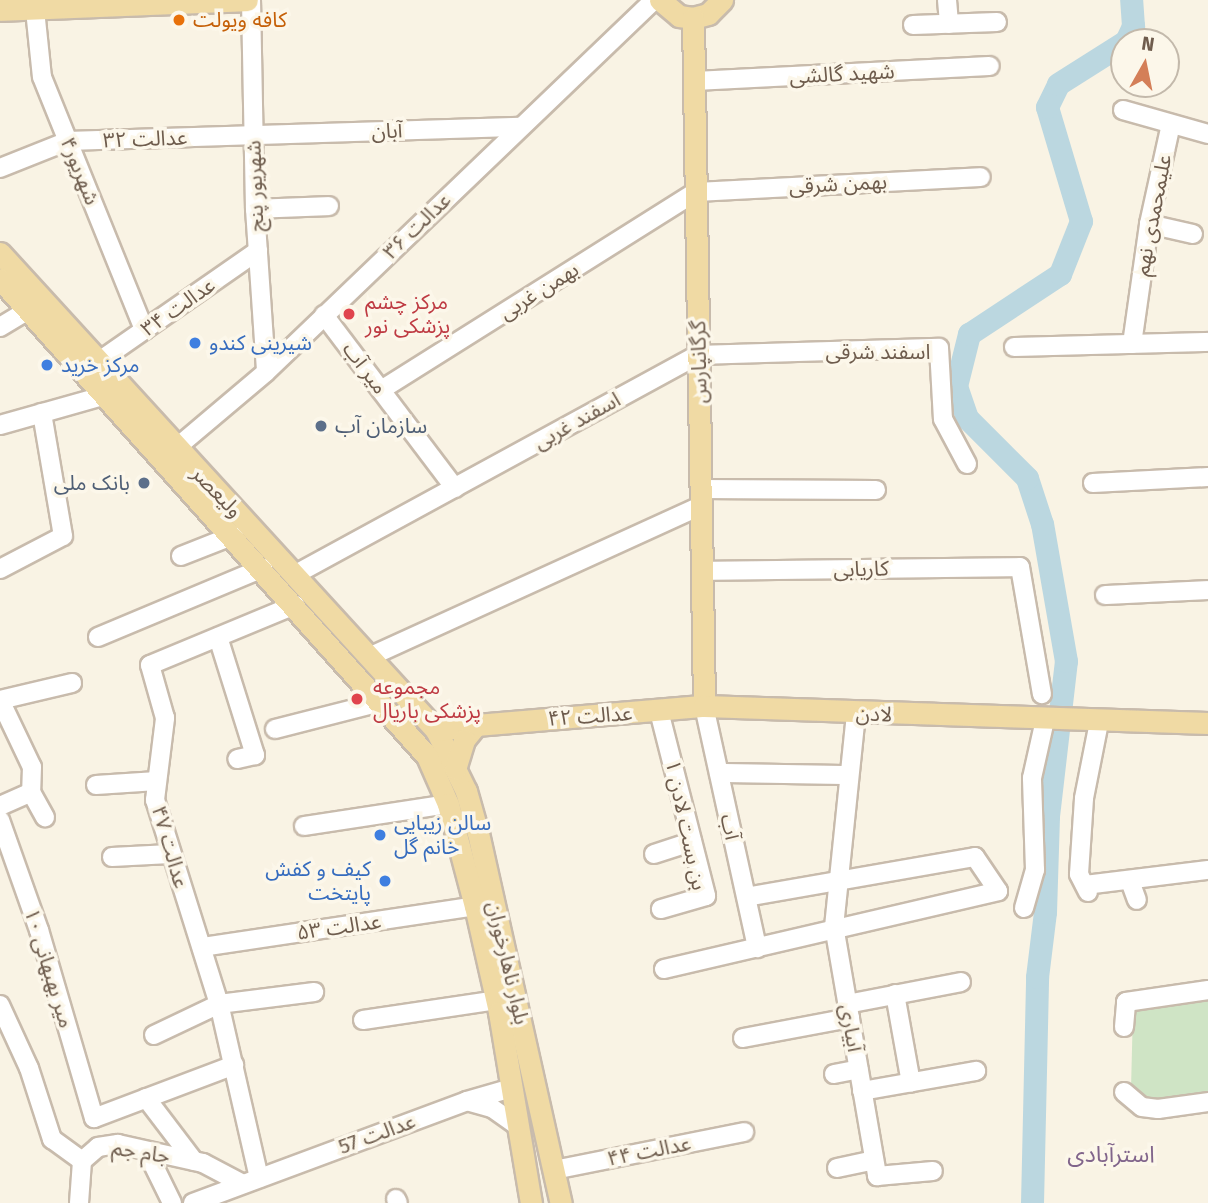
<!DOCTYPE html>
<meta charset="utf-8">
<style>
body{margin:0}
#map{position:relative;width:1208px;height:1203px;overflow:hidden;background:#f9f3e4;font-family:"Fira Sans","Noto Sans Arabic",sans-serif}
div>[style]{position:absolute}
[style*='--x']{left:calc(var(--x)*1px);top:calc(var(--y)*1px);width:calc(var(--w)*1px);rotate:calc(var(--a)*1deg)}
.green>*{inset:0;background:#cfe4c5}
.river>*{height:23px;margin:-11.5px;padding:0 11.5px;transform-origin:11.5px;border-radius:11.5px;background:#bbd7e0}
.roads{filter:drop-shadow(2px 0 #c8bbac) drop-shadow(-2px 0 #c8bbac) drop-shadow(0 2px #c8bbac) drop-shadow(0 -2px #c8bbac)}
.minor>*{height:18px;margin:-9px;padding:0 9px;transform-origin:9px;border-radius:9px;background:#fff}
.major>*{height:21px;margin:-10.5px;padding:0 10.5px;transform-origin:10.5px;border-radius:10.5px;background:#f0daa4}
.dots>*{width:19px;height:19px;translate:-50% -50%;box-sizing:border-box;border:4px solid #fcf7ea;border-radius:50%}
span{translate:-50% -50%;white-space:nowrap;text-align:center;line-height:1.15;-webkit-text-stroke:7px #fcf7ea;paint-order:stroke}
.food-label{font-size:21px;color:#c56008}
.left{translate:0 -50%;text-align:left}
.street-label{font-size:21px;color:#6e5c4d}
.health-label{font-size:21px;color:#be3a42}
.shop-label{font-size:21px;color:#366cbe}
.right{translate:-100% -50%;text-align:right}
.service-label{font-size:21px;color:#4e5e75}
.neighbourhood-label{font-size:23px;color:#81658b}
.north{position:absolute;left:1110px;top:28px;width:70px;height:70px;box-sizing:border-box;background:#fcf7ea;border:2px solid #c3b9ab;border-radius:50%;rotate:9deg;font-size:19px;font-weight:700;line-height:28px;text-align:center;color:#6e5c4d}
.north::after{content:'';display:block;margin:auto;width:24px;height:32px;background:#d47f58;clip-path:polygon(50% 0,100% 100%,50% 72%,0 100%)}
</style>
<div id="map">
<div class="green">
<div style="clip-path:polygon(1208px 999px,1208px 1092px,1152px 1100px,1131px 1089px,1133px 1009px)"></div>
</div>
<div class="river">
<div style="--x:1032;--y:1203;--w:226;--a:-88.7"></div>
<div style="--x:1037;--y:977;--w:65;--a:-83"></div>
<div style="--x:1045;--y:912;--w:96;--a:-88.2"></div>
<div style="--x:1048;--y:816;--w:156;--a:-83.4"></div>
<div style="--x:1066;--y:661;--w:139;--a:-99.9"></div>
<div style="--x:1042;--y:524;--w:48;--a:-108.1"></div>
<div style="--x:1027;--y:478;--w:85;--a:-135"></div>
<div style="--x:967;--y:418;--w:34;--a:-109"></div>
<div style="--x:956;--y:386;--w:54;--a:-76"></div>
<div style="--x:969;--y:334;--w:109;--a:-33.4"></div>
<div style="--x:1060;--y:274;--w:57;--a:-68.4"></div>
<div style="--x:1081;--y:221;--w:119;--a:-106.6"></div>
<div style="--x:1047;--y:107;--w:25;--a:-64"></div>
<div style="--x:1058;--y:84;--w:80;--a:-32.3"></div>
<div style="--x:1126;--y:41;--w:17;--a:-65"></div>
<div style="--x:1133;--y:26;--w:26;--a:-94"></div>
</div>
<div class="roads">
<div class="minor">
<div style="--x:34;--y:0;--w:77;--a:84.1"></div>
<div style="--x:42;--y:77;--w:273;--a:68"></div>
<div style="--x:251;--y:0;--w:209;--a:88.9"></div>
<div style="--x:255;--y:209;--w:163;--a:86.1"></div>
<div style="--x:947;--y:0;--w:24;--a:85"></div>
<div style="--x:913;--y:25;--w:84;--a:-2"></div>
<div style="--x:694;--y:81;--w:296;--a:-2.9"></div>
<div style="--x:1123;--y:110;--w:88;--a:15.8"></div>
<div style="--x:0;--y:168;--w:73;--a:-21.7"></div>
<div style="--x:68;--y:141;--w:452;--a:-1.8"></div>
<div style="--x:255;--y:209;--w:74;--a:-2.3"></div>
<div style="--x:1149;--y:224;--w:45;--a:12.8"></div>
<div style="--x:324;--y:315;--w:217;--a:52.9"></div>
<div style="--x:0;--y:327;--w:33;--a:-31"></div>
<div style="--x:1132;--y:344;--w:121;--a:-81.9"></div>
<div style="--x:1149;--y:224;--w:102;--a:-77.6"></div>
<div style="--x:1014;--y:347;--w:194;--a:-1.5"></div>
<div style="--x:98;--y:362;--w:195;--a:-34.8"></div>
<div style="--x:381;--y:390;--w:372;--a:-32.2"></div>
<div style="--x:696;--y:192;--w:285;--a:-3"></div>
<div style="--x:0;--y:425;--w:110;--a:-15.8"></div>
<div style="--x:169;--y:454;--w:127;--a:-40.2"></div>
<div style="--x:266;--y:372;--w:538;--a:-43.79"></div>
<div style="--x:1093;--y:483;--w:115;--a:-3"></div>
<div style="--x:700;--y:489;--w:176;--a:0.3"></div>
<div style="--x:181;--y:556;--w:57;--a:-21.6"></div>
<div style="--x:0;--y:569;--w:71;--a:-27.6"></div>
<div style="--x:63;--y:536;--w:125;--a:-99.7"></div>
<div style="--x:702;--y:571;--w:318;--a:-0.7"></div>
<div style="--x:1020;--y:567;--w:129;--a:80.2"></div>
<div style="--x:296;--y:574;--w:458;--a:-28.6"></div>
<div style="--x:698;--y:355;--w:241;--a:-1.7"></div>
<div style="--x:939;--y:348;--w:71;--a:86.8"></div>
<div style="--x:943;--y:419;--w:51;--a:61.9"></div>
<div style="--x:1105;--y:595;--w:103;--a:-2.8"></div>
<div style="--x:98;--y:637;--w:179;--a:-22.7"></div>
<div style="--x:218;--y:637;--w:124;--a:72.6"></div>
<div style="--x:255;--y:755;--w:18;--a:167"></div>
<div style="--x:369;--y:657;--w:365;--a:-24.5"></div>
<div style="--x:0;--y:700;--w:74;--a:64.5"></div>
<div style="--x:32;--y:767;--w:25;--a:92"></div>
<div style="--x:0;--y:700;--w:74;--a:-13.3"></div>
<div style="--x:704;--y:706;--w:248;--a:77.6"></div>
<div style="--x:659;--y:711;--w:191;--a:75.7"></div>
<div style="--x:706;--y:896;--w:47;--a:163.9"></div>
<div style="--x:856;--y:714;--w:213;--a:95.9"></div>
<div style="--x:834;--y:926;--w:254;--a:80.2"></div>
<div style="--x:877;--y:1176;--w:56;--a:-5.1"></div>
<div style="--x:275;--y:729;--w:109;--a:-14.3"></div>
<div style="--x:719;--y:773;--w:130;--a:0.9"></div>
<div style="--x:96;--y:785;--w:61;--a:-3.8"></div>
<div style="--x:31;--y:792;--w:29;--a:61"></div>
<div style="--x:0;--y:806;--w:34;--a:-24"></div>
<div style="--x:0;--y:820;--w:117;--a:70.5"></div>
<div style="--x:39;--y:930;--w:196;--a:73.7"></div>
<div style="--x:94;--y:1118;--w:150;--a:-20.7"></div>
<div style="--x:304;--y:826;--w:146;--a:-8.7"></div>
<div style="--x:654;--y:854;--w:40;--a:-18"></div>
<div style="--x:112;--y:857;--w:58;--a:-3"></div>
<div style="--x:1130;--y:881;--w:20;--a:70"></div>
<div style="--x:1085;--y:885;--w:124;--a:-7"></div>
<div style="--x:1088;--y:892;--w:20;--a:-117"></div>
<div style="--x:1079;--y:874;--w:76;--a:-86.2"></div>
<div style="--x:1084;--y:798;--w:77;--a:-78.8"></div>
<div style="--x:1024;--y:908;--w:40;--a:-74"></div>
<div style="--x:1035;--y:870;--w:92;--a:-91.9"></div>
<div style="--x:1032;--y:778;--w:59;--a:-77.4"></div>
<div style="--x:202;--y:947;--w:276;--a:-8.5"></div>
<div style="--x:664;--y:969;--w:343;--a:-13.1"></div>
<div style="--x:998;--y:891;--w:41;--a:-124.1"></div>
<div style="--x:975;--y:857;--w:232;--a:170.1"></div>
<div style="--x:895;--y:994;--w:90;--a:79.8"></div>
<div style="--x:847;--y:1004;--w:116;--a:-10.9"></div>
<div style="--x:0;--y:1005;--w:69;--a:65.3"></div>
<div style="--x:29;--y:1068;--w:75;--a:72.1"></div>
<div style="--x:52;--y:1139;--w:37;--a:36"></div>
<div style="--x:363;--y:1020;--w:135;--a:-8.5"></div>
<div style="--x:1124;--y:1027;--w:25;--a:-85"></div>
<div style="--x:1126;--y:1002;--w:83;--a:-8.3"></div>
<div style="--x:154;--y:1035;--w:72;--a:-25.5"></div>
<div style="--x:219;--y:1004;--w:96;--a:-7.2"></div>
<div style="--x:743;--y:1038;--w:109;--a:-10.6"></div>
<div style="--x:834;--y:1074;--w:25;--a:-11"></div>
<div style="--x:862;--y:1091;--w:116;--a:-10"></div>
<div style="--x:1124;--y:1092;--w:23;--a:40"></div>
<div style="--x:1142;--y:1107;--w:16;--a:7"></div>
<div style="--x:1158;--y:1109;--w:50;--a:-8"></div>
<div style="--x:146;--y:1098;--w:79;--a:52.7"></div>
<div style="--x:467;--y:1101;--w:26;--a:16"></div>
<div style="--x:492;--y:1108;--w:32;--a:35"></div>
<div style="--x:150;--y:1158;--w:50;--a:63.9"></div>
<div style="--x:837;--y:1168;--w:38;--a:-12"></div>
<div style="--x:554;--y:1170;--w:194;--a:-11.3"></div>
<div style="--x:259;--y:1178;--w:179;--a:-102.9"></div>
<div style="--x:219;--y:1004;--w:214;--a:-107.4"></div>
<div style="--x:155;--y:800;--w:83;--a:-83"></div>
<div style="--x:165;--y:718;--w:55;--a:-105.8"></div>
<div style="--x:150;--y:665;--w:157;--a:-22.5"></div>
<div style="--x:396;--y:1199;--w:4;--a:63"></div>
<div style="--x:79;--y:1203;--w:42;--a:-85.9"></div>
<div style="--x:82;--y:1161;--w:21;--a:-41"></div>
<div style="--x:98;--y:1147;--w:20;--a:-9"></div>
<div style="--x:118;--y:1144;--w:87;--a:12.6"></div>
<div style="--x:203;--y:1163;--w:45;--a:27.7"></div>
<div style="--x:193;--y:1203;--w:292;--a:-20.4"></div>
<div style="--x:467;--y:1101;--w:47;--a:-16.1"></div>
</div>
<div class="major">
<div style="--x:660;--y:0;--w:25;--a:40"></div>
<div style="--x:679;--y:16;--w:14;--a:8"></div>
<div style="--x:693;--y:18;--w:16;--a:-15"></div>
<div style="--x:708;--y:14;--w:20;--a:-45"></div>
<div style="--x:0;--y:10;--w:247;--a:-2.3"></div>
<div style="--x:693;--y:18;--w:688;--a:89.08"></div>
<div style="--x:0;--y:253;--w:646;--a:47.57"></div>
<div style="--x:436;--y:730;--w:68;--a:63.8"></div>
<div style="--x:466;--y:791;--w:44;--a:74.1"></div>
<div style="--x:478;--y:833;--w:379;--a:77.4"></div>
<div style="--x:0;--y:279;--w:640;--a:48.17"></div>
<div style="--x:427;--y:756;--w:52;--a:66.4"></div>
<div style="--x:448;--y:804;--w:106;--a:75.2"></div>
<div style="--x:475;--y:906;--w:109;--a:77.2"></div>
<div style="--x:499;--y:1012;--w:194;--a:80.5"></div>
<div style="--x:476;--y:725;--w:229;--a:-4.8"></div>
<div style="--x:704;--y:706;--w:504;--a:1.93"></div>
<div style="--x:436;--y:730;--w:40;--a:-7.1"></div>
<div style="--x:476;--y:725;--w:19;--a:129"></div>
<div style="--x:464;--y:740;--w:30;--a:107"></div>
</div>
</div>
<div class="dots">
<div style="left:179px;top:20px;background:#e8710a"></div>
<div style="left:349px;top:314px;background:#e0444e"></div>
<div style="left:195px;top:343px;background:#3f7fe0"></div>
<div style="left:47px;top:365px;background:#3f7fe0"></div>
<div style="left:321px;top:426px;background:#5c6f8a"></div>
<div style="left:144px;top:483px;background:#5c6f8a"></div>
<div style="left:357px;top:699px;background:#e0444e"></div>
<div style="left:380px;top:835px;background:#3f7fe0"></div>
<div style="left:385px;top:881px;background:#3f7fe0"></div>
</div>
<div class="food-label">
<span class="left" style="left:193px;top:20px">کافه ویولت</span>
</div>
<div class="street-label">
<span style="left:842px;top:74px;rotate:-3deg">شهید گالشی</span>
<span style="left:387px;top:131px;rotate:-2deg">آبان</span>
<span style="left:145px;top:139px;rotate:-2deg">عدالت ۳۲</span>
<span style="left:80px;top:171px;rotate:68deg">شهریور۴</span>
<span style="left:838px;top:184px;rotate:-3deg">بهمن شرقی</span>
<span style="left:255px;top:186px;rotate:-92deg">شهریور پنج</span>
<span style="left:1153px;top:215px;rotate:-79deg">علیمحمدی نهم</span>
<span style="left:417px;top:226px;rotate:-44deg">عدالت ۳۶</span>
<span style="left:539px;top:291px;rotate:-32deg">بهمن غربی</span>
<span style="left:178px;top:307px;rotate:-35deg">عدالت ۳۴</span>
<span style="left:878px;top:352px">اسفند شرقی</span>
<span style="left:699px;top:362px;rotate:-91deg">گرگانپارس</span>
<span style="left:365px;top:368px;rotate:53deg">میر آب</span>
<span style="left:577px;top:421px;rotate:-29deg">اسفند غربی</span>
<span style="left:217px;top:492px;rotate:46deg">ولیعصر</span>
<span style="left:861px;top:569px;rotate:-1deg">کاریابی</span>
<span style="left:874px;top:714px;rotate:2deg">لادن</span>
<span style="left:590px;top:716px;rotate:-4deg">عدالت ۴۲</span>
<span style="left:686px;top:825px;rotate:78deg">۱ بن بست لادن</span>
<span style="left:730px;top:827px;rotate:78deg">آب</span>
<span style="left:170px;top:847px;rotate:74deg">عدالت ۴۷</span>
<span style="left:339px;top:927px;rotate:-8deg">عدالت ۵۳</span>
<span style="left:508px;top:963px;rotate:77deg">بلوار ناهارخوران</span>
<span style="left:49px;top:968px;rotate:73deg">۱۰ میر بهبهانی</span>
<span style="left:851px;top:1028px;rotate:80deg">آبیاری</span>
<span style="left:377px;top:1134px;rotate:-20deg">عدالت 57</span>
<span style="left:649px;top:1151px;rotate:-11deg">۴۴ عدالت</span>
<span style="left:141px;top:1152px;rotate:9deg">جام جم</span>
</div>
<div class="health-label">
<span class="left" style="left:365px;top:314px">مرکز چشم<br>پزشکی نور</span>
<span class="left" style="left:373px;top:699px">مجموعه<br>پزشکی باریال</span>
</div>
<div class="shop-label">
<span class="left" style="left:209px;top:343px">شیرینی کندو</span>
<span class="left" style="left:61px;top:365px">مرکز خرید</span>
<span class="left" style="left:394px;top:835px">سالن زیبایی<br>خانم گل</span>
<span class="right" style="left:371px;top:881px">کیف و کفش<br>پایتخت</span>
</div>
<div class="service-label">
<span class="left" style="left:335px;top:426px">سازمان آب</span>
<span class="right" style="left:130px;top:483px">بانک ملی</span>
</div>
<div class="neighbourhood-label">
<span style="left:1111px;top:1154px">استرآبادی</span>
</div>
<div class="north">N</div>
</div>
